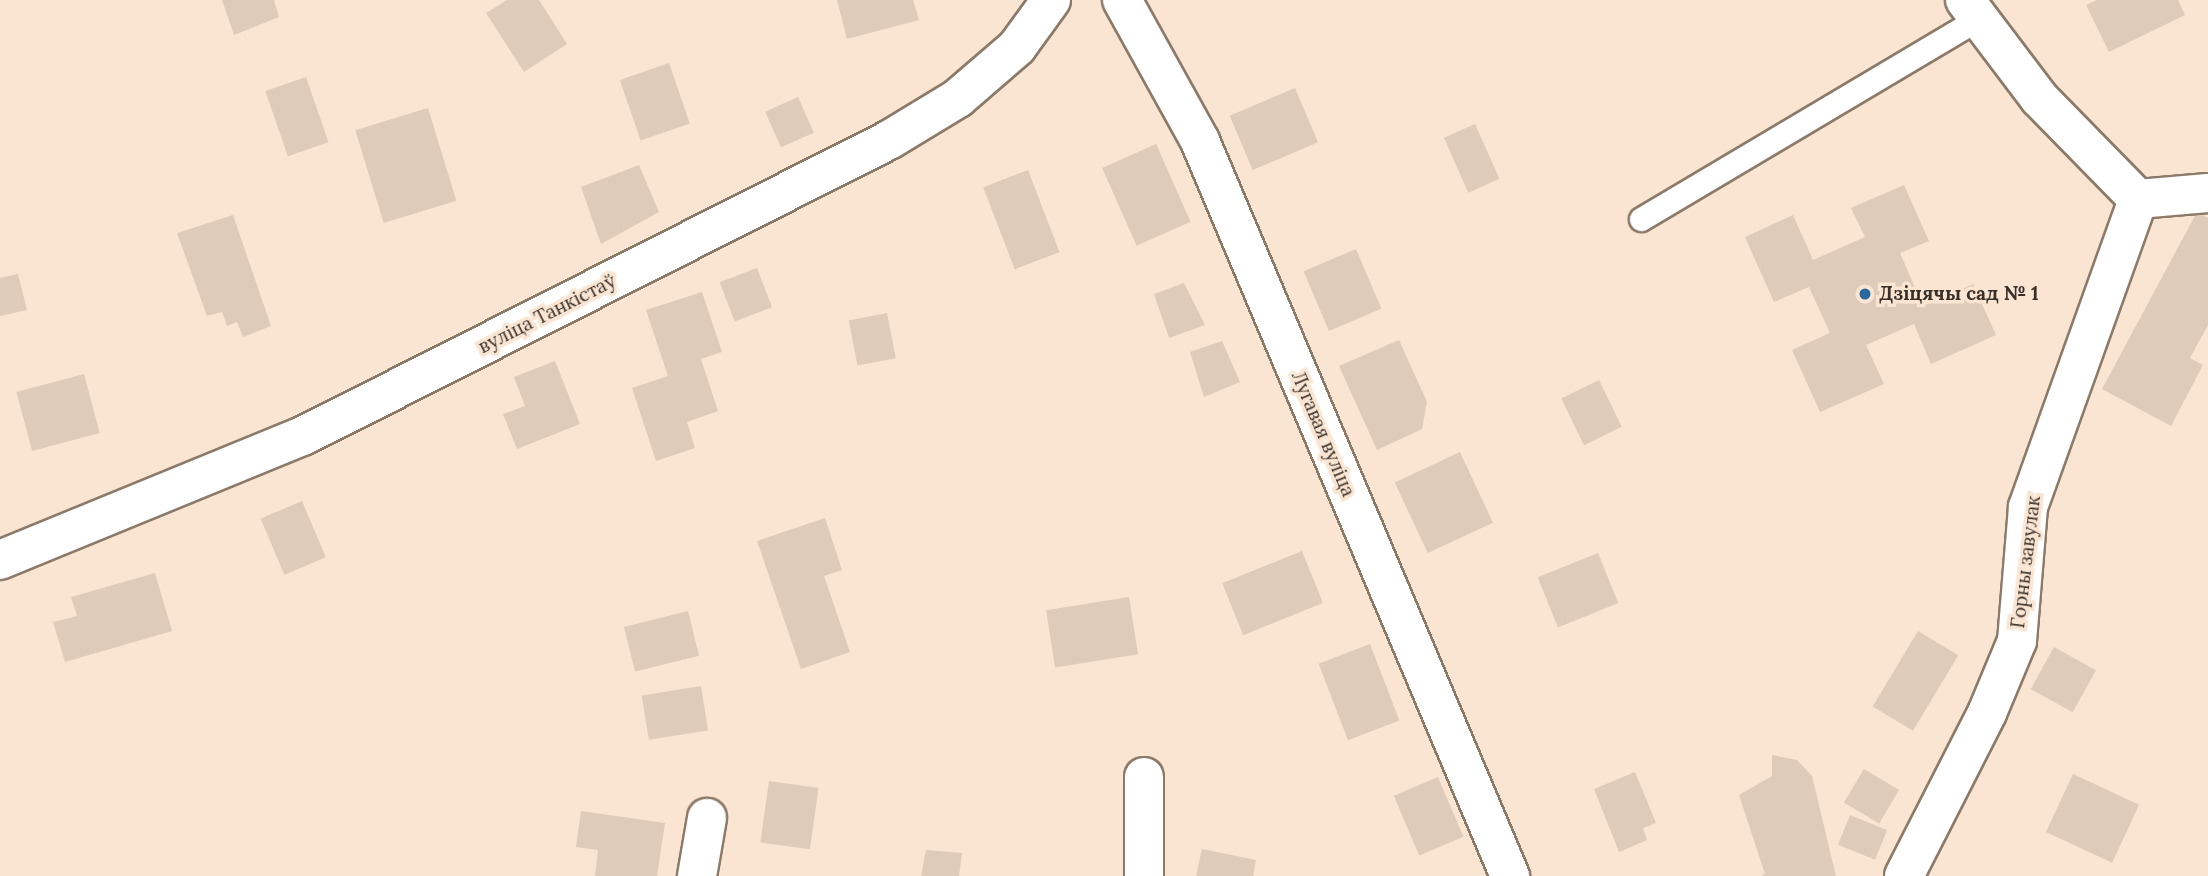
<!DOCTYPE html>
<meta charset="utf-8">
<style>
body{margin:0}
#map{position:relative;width:2208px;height:876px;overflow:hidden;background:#f9e5d2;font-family:Lora,serif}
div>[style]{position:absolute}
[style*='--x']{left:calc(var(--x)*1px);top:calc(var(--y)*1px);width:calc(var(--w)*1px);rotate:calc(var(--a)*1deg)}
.building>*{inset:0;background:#dfcbb9;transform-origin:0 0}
.roads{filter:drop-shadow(2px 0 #8c7a69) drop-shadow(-2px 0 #8c7a69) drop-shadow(0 2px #8c7a69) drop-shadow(0 -2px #8c7a69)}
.lane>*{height:23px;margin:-11.5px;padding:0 11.5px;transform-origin:11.5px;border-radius:11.5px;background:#fff}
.street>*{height:38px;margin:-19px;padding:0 19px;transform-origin:19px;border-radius:19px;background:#fff}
.secondary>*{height:38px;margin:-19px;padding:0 19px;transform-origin:19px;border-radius:19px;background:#fff}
.dots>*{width:19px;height:19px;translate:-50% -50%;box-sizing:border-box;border:4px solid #f9e5d2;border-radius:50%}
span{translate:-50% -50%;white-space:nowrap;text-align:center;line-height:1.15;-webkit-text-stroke:7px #f9e5d2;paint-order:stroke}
.poi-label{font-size:19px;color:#383029;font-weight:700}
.left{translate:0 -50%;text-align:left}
.street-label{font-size:19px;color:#383029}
</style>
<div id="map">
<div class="building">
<div style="clip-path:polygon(222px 0,274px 0,279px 17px,234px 35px)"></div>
<div style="clip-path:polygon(507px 0,539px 0,567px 44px,524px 72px,486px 13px)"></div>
<div style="clip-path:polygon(837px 0,913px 0,919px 20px,847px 39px)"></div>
<div style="clip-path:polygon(2097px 0,2178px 0,2185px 15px,2109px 52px,2086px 5px)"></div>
<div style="left:669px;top:63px;width:64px;height:52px;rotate:71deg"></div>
<div style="left:306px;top:77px;width:69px;height:43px;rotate:71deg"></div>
<div style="left:1295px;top:88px;width:59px;height:71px;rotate:67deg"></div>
<div style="left:798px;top:97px;width:39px;height:36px;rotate:66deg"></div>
<div style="left:428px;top:108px;width:97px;height:76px;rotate:73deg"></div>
<div style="left:1475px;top:124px;width:60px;height:34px;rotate:66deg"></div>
<div style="left:1156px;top:144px;width:85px;height:59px;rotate:66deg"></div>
<div style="clip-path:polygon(639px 165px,659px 212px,601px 244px,581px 187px)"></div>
<div style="left:1028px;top:170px;width:88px;height:48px;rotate:69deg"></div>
<div style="clip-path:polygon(1904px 185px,1929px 241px,1900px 253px,1923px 306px,1973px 284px,1996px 335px,1931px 364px,1914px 324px,1866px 345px,1884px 384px,1820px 412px,1792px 350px,1830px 333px,1809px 287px,1774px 302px,1745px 237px,1793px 215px,1813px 260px,1865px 237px,1851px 208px)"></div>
<div style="clip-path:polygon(2197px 212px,2208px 218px,2208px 325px,2190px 358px,2203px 365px,2171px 426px,2102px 389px)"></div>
<div style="clip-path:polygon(233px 215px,271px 326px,243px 337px,237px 322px,227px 326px,222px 312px,207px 316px,177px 233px)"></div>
<div style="left:1356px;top:249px;width:65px;height:57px;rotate:67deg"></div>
<div style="left:757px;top:268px;width:42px;height:40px;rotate:69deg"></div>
<div style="clip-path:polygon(18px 274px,27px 310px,0 316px,0 278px)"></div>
<div style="clip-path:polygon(1184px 283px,1205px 325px,1169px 338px,1154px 294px)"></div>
<div style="clip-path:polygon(702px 292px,722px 352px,701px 359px,718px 411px,687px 422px,695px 448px,656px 461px,632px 388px,668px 376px,646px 310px)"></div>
<div style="left:887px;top:313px;width:46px;height:39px;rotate:79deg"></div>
<div style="clip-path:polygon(1399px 340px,1427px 402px,1422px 429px,1377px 450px,1339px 366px)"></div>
<div style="clip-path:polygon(1222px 341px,1240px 382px,1204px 397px,1190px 352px)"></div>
<div style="clip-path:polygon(555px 361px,580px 424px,517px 449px,503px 414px,525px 406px,514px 377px)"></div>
<div style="left:84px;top:374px;width:61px;height:70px;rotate:75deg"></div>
<div style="left:1599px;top:380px;width:52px;height:42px;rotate:64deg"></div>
<div style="left:1460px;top:452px;width:78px;height:72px;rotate:65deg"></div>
<div style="left:302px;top:501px;width:61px;height:45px;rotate:67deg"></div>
<div style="clip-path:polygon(825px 518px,842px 570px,824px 576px,850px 652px,801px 669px,757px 541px)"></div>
<div style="left:1302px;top:551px;width:56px;height:86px;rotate:68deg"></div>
<div style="left:1598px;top:553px;width:54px;height:65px;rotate:68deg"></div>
<div style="clip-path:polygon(155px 573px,172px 631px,65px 662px,53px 622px,77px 616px,71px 597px)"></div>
<div style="left:1129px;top:597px;width:58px;height:84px;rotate:81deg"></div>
<div style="left:688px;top:611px;width:46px;height:66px;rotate:76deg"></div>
<div style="left:1918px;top:631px;width:47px;height:88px;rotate:31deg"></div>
<div style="left:1370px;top:644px;width:82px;height:55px;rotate:69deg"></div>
<div style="left:2054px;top:647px;width:48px;height:48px;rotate:29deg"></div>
<div style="left:701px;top:686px;width:45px;height:60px;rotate:81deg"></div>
<div style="clip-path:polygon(1772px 755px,1797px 760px,1812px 776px,1836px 876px,1761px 876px,1765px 874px,1739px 795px,1772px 776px)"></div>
<div style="left:1864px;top:769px;width:41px;height:39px;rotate:31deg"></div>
<div style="clip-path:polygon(1635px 772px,1656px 823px,1643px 828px,1647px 840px,1619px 852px,1594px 789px)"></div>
<div style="left:2073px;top:774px;width:73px;height:64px;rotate:25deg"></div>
<div style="left:1438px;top:777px;width:65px;height:48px;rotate:67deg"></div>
<div style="left:769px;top:781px;width:50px;height:62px;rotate:8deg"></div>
<div style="clip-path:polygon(581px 811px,665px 823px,657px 876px,595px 876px,598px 850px,576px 847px)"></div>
<div style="left:1850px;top:815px;width:40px;height:32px;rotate:22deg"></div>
<div style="clip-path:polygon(1202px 849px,1256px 860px,1253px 876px,1196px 876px)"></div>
<div style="clip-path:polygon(926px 850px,962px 853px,959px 876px,921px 876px)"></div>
</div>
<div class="roads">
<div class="lane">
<div style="--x:1641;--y:219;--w:393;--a:-30.7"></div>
</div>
<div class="street">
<div style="--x:1122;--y:0;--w:161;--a:61"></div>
<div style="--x:1200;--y:141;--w:798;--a:67.13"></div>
<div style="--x:1965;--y:0;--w:123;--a:52.9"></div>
<div style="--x:2039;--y:98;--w:141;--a:45.6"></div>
<div style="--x:2138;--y:199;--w:70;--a:-4.9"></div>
<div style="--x:697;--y:876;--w:59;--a:-80.2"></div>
<div style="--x:1144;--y:876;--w:99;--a:-90"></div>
<div style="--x:1904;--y:876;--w:183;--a:-63"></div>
<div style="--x:1987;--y:713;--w:78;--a:-67.4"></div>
<div style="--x:2017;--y:641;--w:134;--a:-85.3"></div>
<div style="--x:2028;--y:507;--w:327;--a:-70.3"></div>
</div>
<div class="secondary">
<div style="--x:0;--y:560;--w:327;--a:-22.3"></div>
<div style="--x:303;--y:436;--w:657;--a:-26.8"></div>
<div style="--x:889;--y:140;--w:81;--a:-31.3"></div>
<div style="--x:958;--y:98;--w:78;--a:-40.8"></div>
<div style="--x:1017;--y:47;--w:58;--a:-54.1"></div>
</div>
</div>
<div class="dots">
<div style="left:1865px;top:294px;background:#25699e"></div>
</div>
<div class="poi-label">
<span class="left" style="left:1879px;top:294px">Дзіцячы сад № 1</span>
</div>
<div class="street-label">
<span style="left:547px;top:314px;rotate:-27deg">вуліца Танкістаў</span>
<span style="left:1323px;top:434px;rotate:67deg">Лугавая вуліца</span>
<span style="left:2026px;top:562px;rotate:-83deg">Горны завулак</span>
</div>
</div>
